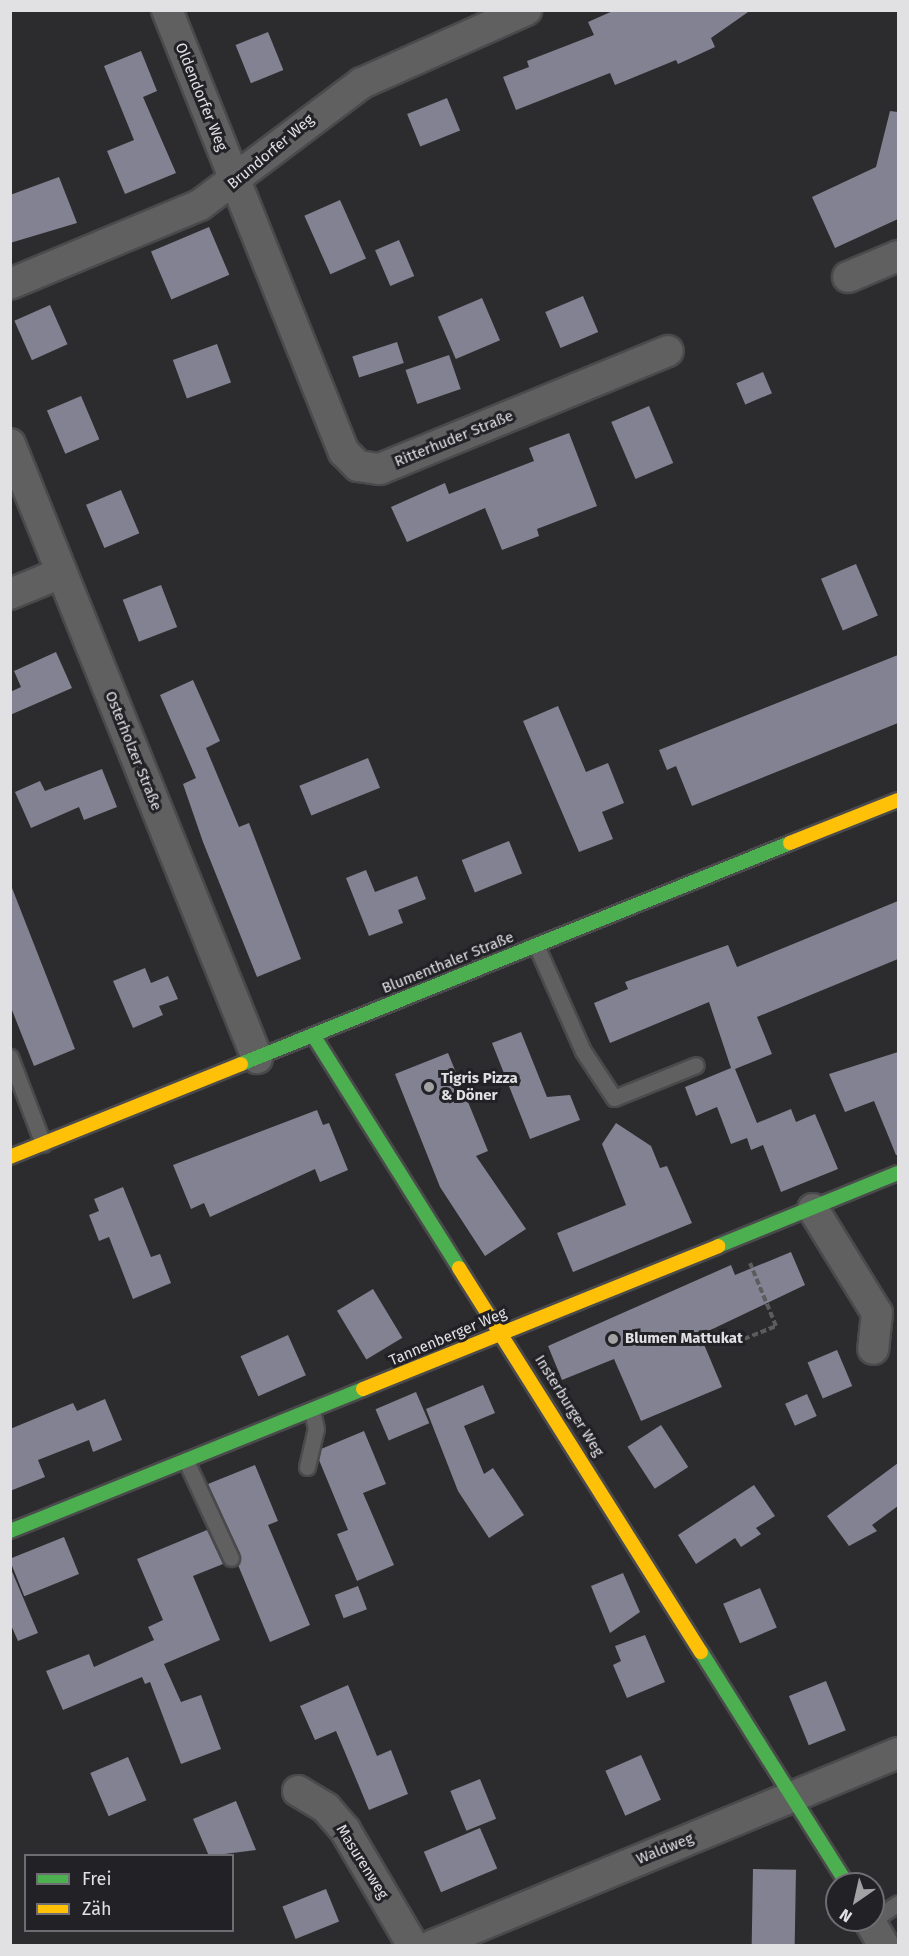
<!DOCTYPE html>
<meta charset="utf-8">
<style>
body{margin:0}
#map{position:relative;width:909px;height:1956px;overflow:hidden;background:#2c2c2e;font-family:"Fira Sans",sans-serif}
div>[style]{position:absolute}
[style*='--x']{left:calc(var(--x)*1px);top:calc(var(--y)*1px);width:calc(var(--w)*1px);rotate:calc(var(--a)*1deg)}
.building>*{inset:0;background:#828292;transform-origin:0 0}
.path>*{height:4px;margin-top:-2px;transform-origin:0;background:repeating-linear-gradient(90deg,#5c5c5e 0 6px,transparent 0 9px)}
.roads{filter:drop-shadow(2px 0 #4a4a4c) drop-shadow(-2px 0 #4a4a4c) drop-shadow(0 2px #4a4a4c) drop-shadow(0 -2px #4a4a4c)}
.lane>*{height:15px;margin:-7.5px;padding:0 7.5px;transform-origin:7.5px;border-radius:7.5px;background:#606061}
.street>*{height:30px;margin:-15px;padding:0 15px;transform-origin:15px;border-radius:15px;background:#606061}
.fast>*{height:14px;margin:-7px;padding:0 7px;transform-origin:7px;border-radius:7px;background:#4caf50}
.slow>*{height:14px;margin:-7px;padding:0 7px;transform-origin:7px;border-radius:7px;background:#ffc107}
.dots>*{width:16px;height:16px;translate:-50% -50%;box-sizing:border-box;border:3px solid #212126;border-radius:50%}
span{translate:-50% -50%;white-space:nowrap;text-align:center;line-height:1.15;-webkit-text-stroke:6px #212126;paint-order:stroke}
.street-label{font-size:15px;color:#e1e1e4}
.poi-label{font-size:15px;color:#e1e1e4;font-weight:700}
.left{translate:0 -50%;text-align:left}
.frame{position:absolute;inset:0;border:12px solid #e1e1e4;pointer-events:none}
.legend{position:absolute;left:24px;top:1854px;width:210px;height:78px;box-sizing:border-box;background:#212126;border:2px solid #6e6e72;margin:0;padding:8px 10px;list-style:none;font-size:18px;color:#e1e1e4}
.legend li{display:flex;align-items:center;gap:12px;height:30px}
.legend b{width:30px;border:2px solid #6e6e72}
.north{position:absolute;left:825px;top:1872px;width:60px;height:60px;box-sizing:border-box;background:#212126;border:2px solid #6e6e72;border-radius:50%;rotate:214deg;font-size:16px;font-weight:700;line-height:24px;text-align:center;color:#e1e1e4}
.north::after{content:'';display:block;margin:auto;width:21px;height:27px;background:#a2a2a4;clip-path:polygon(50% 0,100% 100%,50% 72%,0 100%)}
</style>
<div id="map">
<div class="building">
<div style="clip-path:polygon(615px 10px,751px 10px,711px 38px,715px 47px,678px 64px,676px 60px,615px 85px,610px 73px,516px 110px,503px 77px,529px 67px,527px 61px,594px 35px,588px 22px)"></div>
<div style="left:268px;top:32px;width:41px;height:35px;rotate:68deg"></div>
<div style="clip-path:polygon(141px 51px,157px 91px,143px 97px,176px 173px,125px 194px,107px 151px,134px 140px,104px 66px)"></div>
<div style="left:447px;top:98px;width:35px;height:43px;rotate:68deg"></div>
<div style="clip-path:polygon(890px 111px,898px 112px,898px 219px,835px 248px,812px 197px,876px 167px)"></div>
<div style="clip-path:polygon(59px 177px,77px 223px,10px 243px,10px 195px)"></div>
<div style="left:340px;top:200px;width:64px;height:39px;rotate:66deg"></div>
<div style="left:209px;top:227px;width:52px;height:63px;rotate:67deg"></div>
<div style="left:399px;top:240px;width:39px;height:26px;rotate:67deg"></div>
<div style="left:583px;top:296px;width:39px;height:41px;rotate:67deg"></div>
<div style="left:482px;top:298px;width:46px;height:48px;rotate:67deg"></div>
<div style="left:50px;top:305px;width:43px;height:39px;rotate:66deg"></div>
<div style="left:397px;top:342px;width:22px;height:47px;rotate:72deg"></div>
<div style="left:217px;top:344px;width:41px;height:47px;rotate:70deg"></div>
<div style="left:449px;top:355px;width:36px;height:46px;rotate:71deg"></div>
<div style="left:763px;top:372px;width:23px;height:29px;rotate:67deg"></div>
<div style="left:81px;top:396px;width:47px;height:37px;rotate:67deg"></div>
<div style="left:649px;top:406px;width:62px;height:41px;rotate:67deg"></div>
<div style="clip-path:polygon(569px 433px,597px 506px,537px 529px,539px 536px,502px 550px,485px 508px,407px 542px,391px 507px,445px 483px,449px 494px,534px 461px,529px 448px)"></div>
<div style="left:121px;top:490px;width:47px;height:38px;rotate:67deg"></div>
<div style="left:856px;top:564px;width:56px;height:38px;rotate:67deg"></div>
<div style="left:161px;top:585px;width:45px;height:41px;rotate:69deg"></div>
<div style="clip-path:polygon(56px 652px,72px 688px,10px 715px,10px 692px,21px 687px,14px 671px)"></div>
<div style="clip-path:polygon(898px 655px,898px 723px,692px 806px,676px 766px,667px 770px,659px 750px)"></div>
<div style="clip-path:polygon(193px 680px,220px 741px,206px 748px,239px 827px,249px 823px,301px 959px,257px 977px,203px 842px,183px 784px,196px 778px,160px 695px)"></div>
<div style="clip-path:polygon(558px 706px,586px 772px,608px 763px,624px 803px,602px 812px,613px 839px,579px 852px,523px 721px)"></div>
<div style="left:368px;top:758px;width:32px;height:74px;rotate:68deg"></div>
<div style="clip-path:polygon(102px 769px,117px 807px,84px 820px,79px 807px,31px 828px,15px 792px,40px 781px,45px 791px)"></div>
<div style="left:509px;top:841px;width:35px;height:51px;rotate:68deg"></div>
<div style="clip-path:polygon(366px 870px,375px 892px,417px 876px,426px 899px,398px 910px,403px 923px,369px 936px,346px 878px)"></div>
<div style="clip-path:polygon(12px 888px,75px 1049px,34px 1066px,10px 1005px)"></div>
<div style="clip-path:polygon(898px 901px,898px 959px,757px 1017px,772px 1054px,735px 1069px,757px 1123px,791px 1109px,796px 1122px,815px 1114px,838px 1169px,781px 1192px,763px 1145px,751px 1150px,747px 1138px,731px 1144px,717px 1107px,696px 1116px,685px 1087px,731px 1068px,709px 1002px,610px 1043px,594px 1003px,628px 989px,625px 982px,728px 945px,737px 967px)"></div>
<div style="clip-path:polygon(145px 968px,151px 983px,168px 976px,178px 999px,159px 1006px,163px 1015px,133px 1028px,113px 981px)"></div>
<div style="clip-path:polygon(521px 1032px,547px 1097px,570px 1095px,580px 1120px,530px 1139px,492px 1043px)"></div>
<div style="clip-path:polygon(898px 1052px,898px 1155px,896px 1155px,874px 1101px,845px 1112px,829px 1074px)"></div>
<div style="clip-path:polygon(448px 1053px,488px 1151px,476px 1156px,526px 1229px,485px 1256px,440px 1187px,395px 1074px)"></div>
<div style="clip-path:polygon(317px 1110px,323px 1125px,329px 1123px,348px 1170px,320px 1182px,315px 1169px,210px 1217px,204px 1203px,191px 1209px,173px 1165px)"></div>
<div style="clip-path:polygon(616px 1123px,651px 1146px,660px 1168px,667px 1166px,692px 1223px,573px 1272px,557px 1233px,626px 1205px,602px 1144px)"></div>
<div style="clip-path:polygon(123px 1187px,151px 1257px,160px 1254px,171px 1283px,133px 1299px,109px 1237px,99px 1241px,89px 1215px,99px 1211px,94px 1199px)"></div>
<div style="clip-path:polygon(791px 1252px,805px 1285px,700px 1335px,722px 1387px,641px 1421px,614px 1359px,562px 1380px,548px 1346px,731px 1265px,735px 1275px)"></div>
<div style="left:373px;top:1289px;width:57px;height:42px;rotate:59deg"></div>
<div style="left:288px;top:1335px;width:44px;height:52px;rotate:66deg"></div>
<div style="left:837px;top:1350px;width:39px;height:32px;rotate:67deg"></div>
<div style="clip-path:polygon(483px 1385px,495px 1413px,464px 1426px,484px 1474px,493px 1468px,524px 1515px,489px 1538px,458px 1491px,426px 1409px)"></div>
<div style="left:416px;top:1392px;width:34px;height:44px;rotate:67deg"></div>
<div style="left:807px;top:1394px;width:24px;height:24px;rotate:66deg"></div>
<div style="clip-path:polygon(105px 1399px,122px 1440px,93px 1452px,89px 1440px,38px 1460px,45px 1477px,10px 1491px,10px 1429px,73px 1403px,77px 1411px)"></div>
<div style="left:661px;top:1425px;width:50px;height:40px;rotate:57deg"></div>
<div style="clip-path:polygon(364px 1431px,386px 1484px,363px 1493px,394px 1565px,357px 1581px,337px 1534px,348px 1530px,319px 1460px,321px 1449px)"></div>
<div style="clip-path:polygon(898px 1463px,898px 1506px,872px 1525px,877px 1531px,849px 1546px,827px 1516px)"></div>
<div style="clip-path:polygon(255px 1465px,278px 1521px,268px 1525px,310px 1625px,270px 1642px,238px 1565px,240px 1554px,208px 1484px)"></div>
<div style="clip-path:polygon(754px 1485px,775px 1516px,756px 1528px,761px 1534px,741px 1547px,735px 1538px,696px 1564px,678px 1535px)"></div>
<div style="clip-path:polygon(207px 1530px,223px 1564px,193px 1576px,220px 1640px,164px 1664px,181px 1702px,201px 1695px,221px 1749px,181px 1764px,150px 1682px,145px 1684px,142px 1677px,63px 1710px,46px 1671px,89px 1654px,94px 1667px,154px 1640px,148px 1627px,163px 1620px,137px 1559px)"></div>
<div style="left:64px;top:1537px;width:40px;height:59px;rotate:68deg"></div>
<div style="clip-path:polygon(11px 1569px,38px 1633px,18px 1641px,10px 1623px)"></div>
<div style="clip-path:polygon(623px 1573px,640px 1612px,610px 1633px,591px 1586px)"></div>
<div style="left:358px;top:1586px;width:25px;height:25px;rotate:69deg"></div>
<div style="left:760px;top:1588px;width:43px;height:40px;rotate:67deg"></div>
<div style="clip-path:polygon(645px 1635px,665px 1682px,627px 1698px,613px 1665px,621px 1661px,615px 1646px)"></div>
<div style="left:826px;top:1681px;width:53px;height:40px;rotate:68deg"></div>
<div style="clip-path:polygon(348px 1685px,377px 1756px,391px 1750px,408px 1794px,369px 1810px,336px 1731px,315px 1740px,300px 1706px)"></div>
<div style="left:641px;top:1755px;width:49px;height:39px;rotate:66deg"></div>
<div style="left:128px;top:1757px;width:47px;height:41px;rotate:67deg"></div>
<div style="left:480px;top:1779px;width:43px;height:32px;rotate:68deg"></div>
<div style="clip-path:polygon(236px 1801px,256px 1850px,209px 1856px,193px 1819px)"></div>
<div style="left:480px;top:1828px;width:44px;height:61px;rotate:67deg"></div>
<div style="left:753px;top:1869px;width:43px;height:75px;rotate:1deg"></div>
<div style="left:326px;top:1889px;width:35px;height:47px;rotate:68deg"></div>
</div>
<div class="path">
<div style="--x:744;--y:1339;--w:35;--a:-22"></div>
<div style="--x:776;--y:1326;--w:68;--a:-112.4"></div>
</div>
<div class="roads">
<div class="lane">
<div style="--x:536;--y:945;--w:116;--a:66.1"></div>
<div style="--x:583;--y:1051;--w:56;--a:56.6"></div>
<div style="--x:614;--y:1098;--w:88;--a:-21.9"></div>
<div style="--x:10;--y:1057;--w:93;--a:69.2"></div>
<div style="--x:186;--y:1461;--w:107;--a:65.1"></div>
<div style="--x:307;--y:1467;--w:39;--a:-77"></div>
<div style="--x:316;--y:1429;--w:18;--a:-103"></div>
<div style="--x:873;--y:1920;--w:30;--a:-34"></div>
</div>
<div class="street">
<div style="--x:167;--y:10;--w:476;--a:68.2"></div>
<div style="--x:344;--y:452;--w:20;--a:45"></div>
<div style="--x:358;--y:466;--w:22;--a:8"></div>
<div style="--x:380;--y:469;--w:311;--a:-22.3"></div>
<div style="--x:848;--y:277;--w:54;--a:-22.8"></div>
<div style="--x:10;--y:284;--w:206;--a:-22.6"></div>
<div style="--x:200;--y:205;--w:203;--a:-37"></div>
<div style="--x:362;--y:83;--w:180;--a:-24"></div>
<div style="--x:10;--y:444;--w:662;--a:68.09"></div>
<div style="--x:10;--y:594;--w:55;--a:-22.4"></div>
<div style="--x:813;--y:1209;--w:122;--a:58.4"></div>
<div style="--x:877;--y:1313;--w:36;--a:96"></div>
<div style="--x:298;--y:1791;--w:33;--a:31"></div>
<div style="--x:326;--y:1808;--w:29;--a:49"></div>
<div style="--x:345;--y:1830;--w:134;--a:59.6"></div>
<div style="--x:869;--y:1920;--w:30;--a:60"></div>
<div style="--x:431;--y:1946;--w:505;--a:-22.45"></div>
</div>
<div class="fast">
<div style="--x:313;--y:1035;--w:275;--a:57.9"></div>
<div style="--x:241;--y:1064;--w:592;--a:-21.93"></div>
<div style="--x:718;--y:1246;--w:194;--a:-22.1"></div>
<div style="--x:10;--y:1531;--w:380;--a:-21.9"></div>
<div style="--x:701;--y:1652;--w:274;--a:57.8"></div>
</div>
<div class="slow">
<div style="--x:790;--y:843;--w:116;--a:-21.7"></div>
<div style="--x:10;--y:1157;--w:249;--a:-21.9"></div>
<div style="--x:459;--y:1268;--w:454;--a:57.8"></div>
<div style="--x:363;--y:1389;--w:383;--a:-21.9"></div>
</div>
</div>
<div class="dots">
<div style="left:429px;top:1087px;background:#a2a2a4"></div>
<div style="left:613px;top:1339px;background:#a2a2a4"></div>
</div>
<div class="street-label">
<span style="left:201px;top:97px;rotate:68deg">Oldendorfer Weg</span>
<span style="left:271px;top:152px;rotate:-40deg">Brundorfer Weg</span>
<span style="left:454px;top:439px;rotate:-22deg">Ritterhuder Straße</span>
<span style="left:133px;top:751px;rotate:68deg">Osterholzer Straße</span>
<span style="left:448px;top:963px;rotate:-22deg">Blumenthaler Straße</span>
<span style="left:448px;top:1337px;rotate:-23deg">Tannenberger Weg</span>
<span style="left:569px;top:1406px;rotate:58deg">Insterburger Weg</span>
<span style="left:665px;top:1849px;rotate:-22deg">Waldweg</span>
<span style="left:362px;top:1862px;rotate:58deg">Masurenweg</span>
</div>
<div class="poi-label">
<span class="left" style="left:441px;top:1087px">Tigris Pizza<br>&amp; Döner</span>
<span class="left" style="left:625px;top:1339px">Blumen Mattukat</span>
</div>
<div class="frame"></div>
<ul class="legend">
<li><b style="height:8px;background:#4caf50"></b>Frei</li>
<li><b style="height:8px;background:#ffc107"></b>Zäh</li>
</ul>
<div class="north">N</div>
</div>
